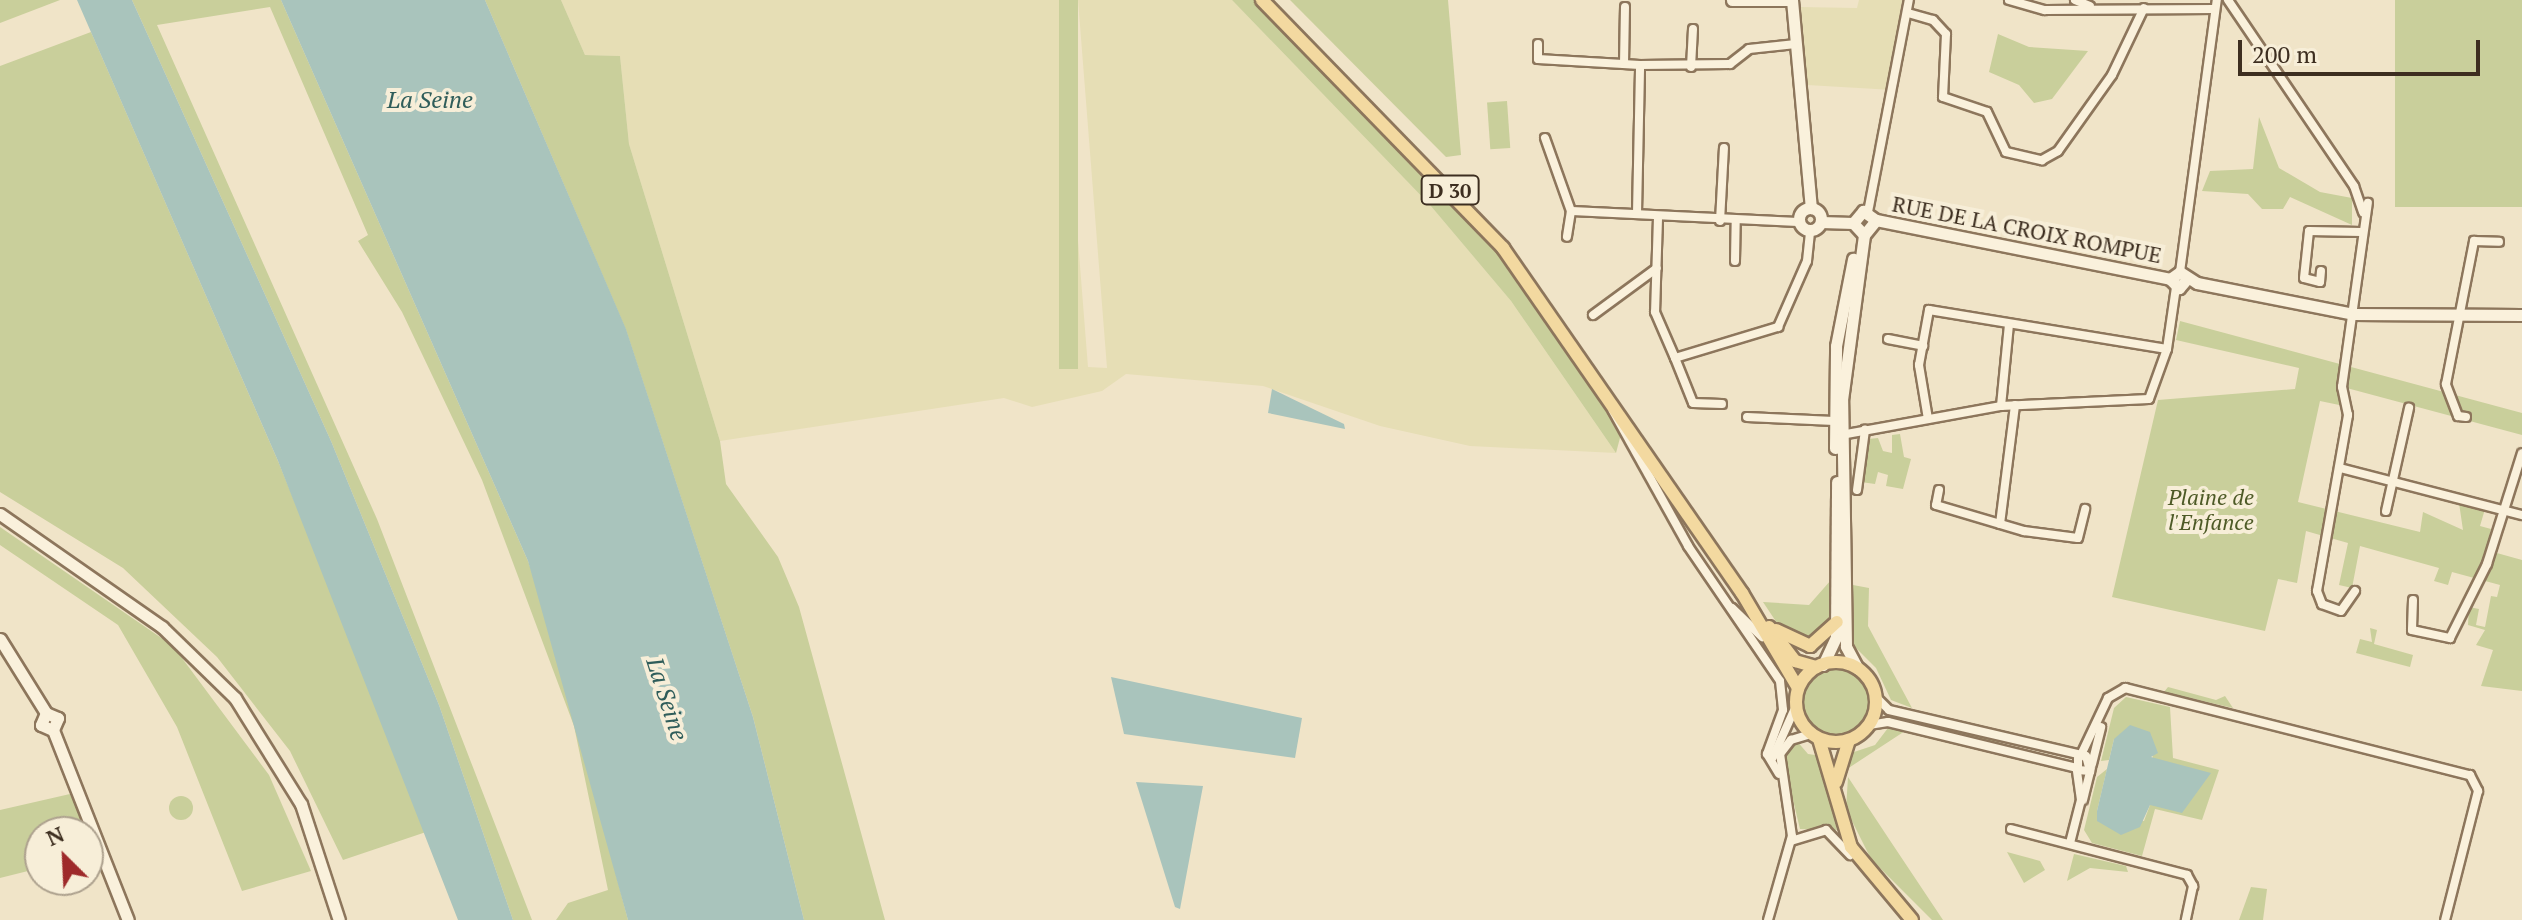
<!DOCTYPE html>
<style>
body{margin:0}
#map{position:relative;width:2522px;height:920px;overflow:hidden;background:#f0e4c8;font-family:"PT Serif",serif}
div>[style]{position:absolute}
[style*='--x']{left:calc(var(--x)*1px);top:calc(var(--y)*1px);width:calc(var(--w)*1px);rotate:calc(var(--a)*1deg)}
.farmland>*{inset:0;background:#e6deb5}
.green>*{inset:0;background:#c9cf9b;transform-origin:0 0}
.round{border-radius:50%}
.water>*{inset:0;background:#a9c4bc}
.roads{filter:drop-shadow(2px 0 #8d765c) drop-shadow(-2px 0 #8d765c) drop-shadow(0 2px #8d765c) drop-shadow(0 -2px #8d765c)}
.street>*{height:8px;margin:-4px;padding:0 4px;transform-origin:4px;border-radius:4px;background:#faf1dc}
.secondary>*{height:11px;margin:-5.5px;padding:0 5.5px;transform-origin:5.5px;border-radius:5.5px;background:#faf1dc}
.secondary>.ring{margin:-5.5px;padding:0;box-sizing:content-box;background:none;border:11px solid #faf1dc;border-radius:50%}
.primary>*{height:12px;margin:-6px;padding:0 6px;transform-origin:6px;border-radius:6px;background:#f3d9a0}
.primary>.ring{margin:-6px;padding:0;box-sizing:content-box;background:none;border:12px solid #f3d9a0;border-radius:50%}
span{translate:-50% -50%;white-space:nowrap;text-align:center;line-height:1.15;-webkit-text-stroke:8px #f7eed8;paint-order:stroke}
.shield-label span{padding:2px 6px;background:#f7eed8;border:2px solid;border-radius:6px;-webkit-text-stroke-width:0}
.shield-label{font-size:20px;color:#3d2e20;font-weight:700}
.street-label{font-size:22px;color:#3d2e20}
.park-label{font-size:22px;color:#4d5a26;font-style:italic}
.water-label{font-size:24px;color:#2f5d5a;font-style:italic}
.north{position:absolute;left:24px;top:816px;width:80px;height:80px;box-sizing:border-box;background:#f7eed8;border:2px solid #ada18e;border-radius:50%;rotate:336deg;font-size:22px;font-weight:700;line-height:32px;text-align:center;color:#3d2e20}
.north::after{content:'';display:block;margin:auto;width:28px;height:36px;background:#9e2a2b;clip-path:polygon(50% 0,100% 100%,50% 72%,0 100%)}
.scale{position:absolute;left:2238px;top:40px;width:242px;height:36px;box-sizing:border-box;border:4px solid #3d2e20;border-top:0;padding-left:10px;font-size:24px;line-height:28px;white-space:nowrap;color:#3d2e20;-webkit-text-stroke:6px #f7eed8;paint-order:stroke}
</style>
<div id="map">
<div class="farmland">
<div style="clip-path:polygon(561px 0,1059px 0,1088px 367px,1107px 368px,1078px 0,1232px 0,1430px 205px,1511px 301px,1616px 453px,1470px 446px,1380px 426px,1263px 386px,1126px 374px,1102px 391px,1032px 407px,1004px 398px,720px 441px,629px 144px,620px 56px,585px 55px)"></div>
<div style="clip-path:polygon(1859px 0,1911px 0,1893px 90px,1807px 85px,1799px 7px,1857px 8px)"></div>
</div>
<div class="green">
<div style="clip-path:polygon(0 0,60px 0,0 23px)"></div>
<div style="clip-path:polygon(132px 0,281px 0,528px 561px,549px 621px,628px 920px,556px 920px,568px 903px,608px 890px,574px 726px,482px 480px,402px 312px,358px 241px,368px 235px,270px 7px,157px 25px,377px 519px,532px 920px,513px 920px,439px 705px,331px 441px)"></div>
<div style="clip-path:polygon(485px 0,561px 0,585px 55px,620px 56px,629px 144px,720px 441px,726px 484px,778px 557px,799px 607px,885px 920px,804px 920px,753px 717px,626px 330px)"></div>
<div style="left:1059px;top:0;width:19px;height:369px"></div>
<div style="clip-path:polygon(1232px 0,1262px 0,1459px 199px,1612px 402px,1621px 434px,1616px 453px,1511px 301px,1430px 205px)"></div>
<div style="clip-path:polygon(1290px 0,1448px 0,1461px 155px,1446px 157px)"></div>
<div style="left:2395px;top:0;width:127px;height:207px"></div>
<div style="clip-path:polygon(91px 32px,278px 461px,429px 831px,343px 860px,290px 751px,217px 657px,123px 568px,0 492px,0 66px)"></div>
<div style="clip-path:polygon(1998px 34px,2029px 47px,2088px 51px,2052px 99px,2034px 103px,2019px 85px,1989px 72px)"></div>
<div style="left:1507px;top:101px;width:47px;height:20px;rotate:86deg"></div>
<div style="clip-path:polygon(2259px 117px,2279px 168px,2320px 192px,2352px 198px,2352px 225px,2290px 197px,2283px 209px,2262px 209px,2248px 194px,2202px 191px,2210px 171px,2253px 169px)"></div>
<div style="clip-path:polygon(2180px 321px,2522px 413px,2522px 435px,2343px 387px,2349px 407px,2320px 401px,2298px 502px,2420px 532px,2423px 512px,2463px 530px,2459px 503px,2485px 509px,2480px 526px,2491px 529px,2486px 550px,2522px 560px,2522px 691px,2481px 686px,2493px 650px,2476px 645px,2485px 630px,2468px 625px,2469px 607px,2479px 609px,2476px 625px,2485px 627px,2491px 596px,2497px 597px,2500px 585px,2452px 572px,2448px 585px,2434px 581px,2439px 568px,2360px 546px,2352px 588px,2339px 585px,2348px 543px,2306px 531px,2297px 583px,2278px 579px,2265px 631px,2112px 597px,2158px 400px,2295px 389px,2299px 368px,2176px 340px)"></div>
<div style="clip-path:polygon(1900px 434px,1904px 457px,1911px 459px,1903px 489px,1886px 486px,1888px 475px,1878px 472px,1875px 484px,1861px 482px,1868px 439px,1878px 438px,1883px 451px,1892px 453px,1892px 435px)"></div>
<div style="clip-path:polygon(0 527px,173px 646px,269px 775px,311px 871px,242px 891px,177px 727px,118px 625px,0 545px)"></div>
<div style="clip-path:polygon(1831px 580px,1831px 617px,1808px 640px,1779px 626px,1763px 602px,1809px 605px)"></div>
<div style="clip-path:polygon(1853px 585px,1869px 588px,1868px 626px,1912px 708px,1891px 700px,1876px 668px,1854px 646px)"></div>
<div style="clip-path:polygon(2370px 628px,2377px 630px,2374px 644px,2413px 655px,2410px 667px,2356px 653px,2360px 639px,2372px 642px)"></div>
<div class="round" style="left:1801px;top:667px;width:70px;height:70px"></div>
<div style="clip-path:polygon(2168px 687px,2216px 700px,2225px 696px,2233px 708px,2164px 692px)"></div>
<div style="clip-path:polygon(2126px 697px,2170px 707px,2173px 758px,2219px 770px,2202px 820px,2155px 809px,2142px 856px,2092px 843px,2084px 830px,2097px 777px,2107px 769px,2097px 811px,2144px 821px,2150px 805px,2153px 752px,2114px 739px,2109px 760px,2101px 761px,2114px 708px)"></div>
<div style="clip-path:polygon(1892px 714px,2000px 741px,1999px 747px,1891px 718px)"></div>
<div style="clip-path:polygon(1888px 728px,1905px 731px,1844px 771px,1848px 754px,1875px 745px)"></div>
<div style="clip-path:polygon(1796px 740px,1808px 754px,1822px 756px,1837px 830px,1800px 829px,1783px 758px)"></div>
<div style="clip-path:polygon(1848px 777px,1889px 839px,1943px 920px,1932px 920px,1871px 859px,1846px 809px)"></div>
<div style="clip-path:polygon(70px 794px,88px 832px,40px 832px,40px 868px,0 878px,0 810px)"></div>
<div class="round" style="left:169px;top:796px;width:24px;height:24px"></div>
<div style="clip-path:polygon(2007px 852px,2040px 861px,2045px 870px,2024px 883px)"></div>
<div style="clip-path:polygon(2074px 854px,2126px 866px,2128px 872px,2090px 868px,2067px 881px)"></div>
<div style="clip-path:polygon(2251px 887px,2267px 889px,2263px 920px,2239px 920px)"></div>
</div>
<div class="water">
<div style="clip-path:polygon(77px 0,132px 0,331px 441px,439px 705px,513px 920px,458px 920px,278px 461px)"></div>
<div style="clip-path:polygon(281px 0,485px 0,626px 329px,753px 717px,804px 920px,628px 920px,528px 561px)"></div>
<div style="clip-path:polygon(1272px 389px,1344px 424px,1345px 429px,1268px 413px)"></div>
<div style="clip-path:polygon(1111px 677px,1302px 718px,1295px 758px,1124px 734px)"></div>
<div style="clip-path:polygon(2130px 725px,2150px 732px,2158px 753px,2151px 757px,2211px 773px,2182px 813px,2150px 805px,2140px 827px,2121px 835px,2097px 821px,2097px 811px,2114px 739px)"></div>
<div style="clip-path:polygon(1136px 782px,1203px 786px,1180px 909px,1175px 907px)"></div>
</div>
<div class="roads">
<div class="street">
<div style="--x:2009;--y:0;--w:37;--a:16"></div>
<div style="--x:2045;--y:10;--w:170;--a:-0.3"></div>
<div style="--x:2075;--y:0;--w:16;--a:22"></div>
<div style="--x:2228;--y:0;--w:225;--a:55.9"></div>
<div style="--x:2354;--y:186;--w:28;--a:71"></div>
<div style="--x:1908;--y:13;--w:26;--a:16"></div>
<div style="--x:1933;--y:20;--w:19;--a:47"></div>
<div style="--x:1946;--y:34;--w:63;--a:92.7"></div>
<div style="--x:1943;--y:97;--w:46;--a:18.8"></div>
<div style="--x:1987;--y:112;--w:44;--a:64.6"></div>
<div style="--x:2006;--y:152;--w:37;--a:13"></div>
<div style="--x:2042;--y:160;--w:18;--a:-29"></div>
<div style="--x:2058;--y:151;--w:93;--a:-54.6"></div>
<div style="--x:2112;--y:75;--w:74;--a:-64.5"></div>
<div style="--x:1538;--y:44;--w:15;--a:90"></div>
<div style="--x:1538;--y:59;--w:102;--a:3.4"></div>
<div style="--x:1624;--y:64;--w:57;--a:-89"></div>
<div style="--x:1691;--y:67;--w:38;--a:-87"></div>
<div style="--x:1545;--y:138;--w:77;--a:70.4"></div>
<div style="--x:1571;--y:211;--w:26;--a:99"></div>
<div style="--x:1571;--y:211;--w:228;--a:2.8"></div>
<div style="--x:1868;--y:212;--w:216;--a:-79.1"></div>
<div style="--x:1637;--y:213;--w:148;--a:-88.8"></div>
<div style="--x:1640;--y:65;--w:90;--a:-0.6"></div>
<div style="--x:1730;--y:64;--w:24;--a:-38"></div>
<div style="--x:1749;--y:49;--w:47;--a:-6.1"></div>
<div style="--x:1658;--y:218;--w:94;--a:91.8"></div>
<div style="--x:1655;--y:312;--w:50;--a:66.5"></div>
<div style="--x:1675;--y:358;--w:108;--a:-16.8"></div>
<div style="--x:1778;--y:327;--w:72;--a:-66.3"></div>
<div style="--x:1807;--y:261;--w:30;--a:-84"></div>
<div style="--x:1720;--y:221;--w:73;--a:-86.9"></div>
<div style="--x:1735;--y:261;--w:39;--a:-89"></div>
<div style="--x:2321;--y:271;--w:11;--a:95"></div>
<div style="--x:2320;--y:282;--w:16;--a:-166"></div>
<div style="--x:2304;--y:278;--w:47;--a:-83.9"></div>
<div style="--x:2309;--y:231;--w:52;--a:1.1"></div>
<div style="--x:2180;--y:272;--w:275;--a:-82.3"></div>
<div style="--x:1593;--y:315;--w:79;--a:-36.3"></div>
<div style="--x:1888;--y:339;--w:36;--a:11"></div>
<div style="--x:1675;--y:358;--w:48;--a:68.2"></div>
<div style="--x:1693;--y:403;--w:29;--a:2"></div>
<div style="--x:2001;--y:406;--w:82;--a:-84.4"></div>
<div style="--x:1613;--y:411;--w:154;--a:60.9"></div>
<div style="--x:1688;--y:546;--w:163;--a:55.7"></div>
<div style="--x:1780;--y:681;--w:29;--a:84"></div>
<div style="--x:1783;--y:710;--w:47;--a:110"></div>
<div style="--x:1767;--y:754;--w:23;--a:59"></div>
<div style="--x:1747;--y:417;--w:87;--a:2.6"></div>
<div style="--x:2466;--y:417;--w:8;--a:-173"></div>
<div style="--x:2458;--y:416;--w:34;--a:-111"></div>
<div style="--x:2446;--y:384;--w:146;--a:-78.9"></div>
<div style="--x:2474;--y:241;--w:25;--a:2"></div>
<div style="--x:1928;--y:419;--w:55;--a:-99.5"></div>
<div style="--x:1919;--y:365;--w:56;--a:-79.7"></div>
<div style="--x:1929;--y:310;--w:241;--a:9.3"></div>
<div style="--x:1841;--y:435;--w:163;--a:-10.3"></div>
<div style="--x:2001;--y:406;--w:148;--a:-2.7"></div>
<div style="--x:2149;--y:399;--w:53;--a:-70.2"></div>
<div style="--x:2167;--y:349;--w:63;--a:-81.7"></div>
<div style="--x:2340;--y:468;--w:188;--a:14.5"></div>
<div style="--x:1857;--y:490;--w:61;--a:-82.4"></div>
<div style="--x:1939;--y:490;--w:15;--a:101"></div>
<div style="--x:1936;--y:505;--w:92;--a:16.5"></div>
<div style="--x:2024;--y:531;--w:54;--a:7.4"></div>
<div style="--x:2078;--y:538;--w:30;--a:-76"></div>
<div style="--x:2386;--y:511;--w:106;--a:-77.4"></div>
<div style="--x:2000;--y:524;--w:120;--a:-82.8"></div>
<div style="--x:2355;--y:591;--w:24;--a:125"></div>
<div style="--x:2341;--y:611;--w:20;--a:-160"></div>
<div style="--x:2322;--y:604;--w:14;--a:-111"></div>
<div style="--x:2317;--y:591;--w:179;--a:-80"></div>
<div style="--x:2348;--y:415;--w:29;--a:-102"></div>
<div style="--x:2342;--y:387;--w:186;--a:-82"></div>
<div style="--x:2413;--y:600;--w:30;--a:92"></div>
<div style="--x:2412;--y:630;--w:39;--a:12"></div>
<div style="--x:2450;--y:638;--w:83;--a:-63.4"></div>
<div style="--x:2487;--y:564;--w:116;--a:-72.5"></div>
<div style="--x:1732;--y:608;--w:42;--a:44"></div>
<div style="--x:1876;--y:697;--w:18;--a:45"></div>
<div style="--x:1889;--y:710;--w:202;--a:13.1"></div>
<div style="--x:2086;--y:756;--w:16;--a:75"></div>
<div style="--x:2090;--y:771;--w:12;--a:-175"></div>
<div style="--x:2078;--y:770;--w:12;--a:-90"></div>
<div style="--x:1869;--y:725;--w:19;--a:-9"></div>
<div style="--x:1888;--y:722;--w:194;--a:13.7"></div>
<div style="--x:1773;--y:757;--w:56;--a:-65.7"></div>
<div style="--x:2080;--y:757;--w:65;--a:-64.6"></div>
<div style="--x:2108;--y:698;--w:20;--a:-30"></div>
<div style="--x:2125;--y:688;--w:356;--a:14.2"></div>
<div style="--x:2470;--y:775;--w:18;--a:63"></div>
<div style="--x:2478;--y:791;--w:133;--a:104.3"></div>
<div style="--x:2092;--y:764;--w:38;--a:-76"></div>
<div style="--x:2083;--y:800;--w:33;--a:-76"></div>
<div style="--x:2011;--y:829;--w:182;--a:14.6"></div>
<div style="--x:2187;--y:875;--w:13;--a:61"></div>
<div style="--x:2193;--y:886;--w:35;--a:102"></div>
<div style="--x:1791;--y:841;--w:37;--a:-17"></div>
<div style="--x:1826;--y:830;--w:35;--a:46"></div>
<div style="--x:2070;--y:843;--w:44;--a:-75.7"></div>
<div style="--x:2081;--y:800;--w:30;--a:-98"></div>
<div style="--x:1768;--y:920;--w:87;--a:-74.1"></div>
<div style="--x:1792;--y:836;--w:83;--a:-98.3"></div>
<div style="--x:1780;--y:754;--w:18;--a:-52"></div>
<div style="--x:1791;--y:740;--w:21;--a:-17"></div>
</div>
<div class="secondary">
<div style="--x:1732;--y:0;--w:59;--a:0"></div>
<div style="--x:1792;--y:0;--w:209;--a:84.8"></div>
<div class="ring" style="left:1799px;top:208px;width:11px;height:11px"></div>
<div style="--x:1876;--y:220;--w:300;--a:11.3"></div>
<div style="--x:1821;--y:222;--w:32;--a:2"></div>
<div style="--x:1853;--y:223;--w:16;--a:47"></div>
<div style="--x:1864;--y:235;--w:19;--a:-51"></div>
<div style="--x:1853;--y:223;--w:16;--a:-50"></div>
<div style="--x:1863;--y:211;--w:16;--a:35"></div>
<div style="--x:2186;--y:280;--w:11;--a:131"></div>
<div style="--x:2179;--y:288;--w:13;--a:-135"></div>
<div style="--x:2170;--y:279;--w:12;--a:-35"></div>
<div style="--x:2180;--y:272;--w:20;--a:33"></div>
<div style="--x:2197;--y:283;--w:159;--a:11.2"></div>
<div style="--x:2353;--y:314;--w:169;--a:0.3"></div>
<div style="--x:1835;--y:448;--w:102;--a:-89.4"></div>
<div style="--x:1836;--y:346;--w:89;--a:-78.9"></div>
<div style="--x:0;--y:514;--w:198;--a:34.9"></div>
<div style="--x:162;--y:627;--w:102;--a:44.2"></div>
<div style="--x:235;--y:698;--w:125;--a:58.1"></div>
<div style="--x:301;--y:804;--w:122;--a:71.9"></div>
<div style="--x:0;--y:639;--w:87;--a:58.1"></div>
<div style="--x:46;--y:713;--w:13;--a:23"></div>
<div style="--x:58;--y:718;--w:13;--a:113"></div>
<div style="--x:53;--y:730;--w:204;--a:68.5"></div>
<div style="--x:1823;--y:665;--w:31;--a:-65"></div>
<div style="--x:1836;--y:637;--w:155;--a:-89.6"></div>
<div style="--x:1858;--y:669;--w:26;--a:-118"></div>
<div style="--x:1846;--y:646;--w:246;--a:-90.9"></div>
<div style="--x:1842;--y:400;--w:166;--a:-82.4"></div>
<div style="--x:46;--y:713;--w:13;--a:113"></div>
<div style="--x:41;--y:725;--w:13;--a:23"></div>
</div>
<div class="primary">
<div style="--x:1262;--y:0;--w:346;--a:45.8"></div>
<div style="--x:1503;--y:248;--w:420;--a:55.3"></div>
<div style="--x:1742;--y:593;--w:110;--a:59.5"></div>
<div style="--x:1769;--y:627;--w:43;--a:52.6"></div>
<div style="--x:1795;--y:661;--w:22;--a:16"></div>
<div style="--x:1776;--y:630;--w:38;--a:25"></div>
<div style="--x:1810;--y:646;--w:36;--a:-42"></div>
<div class="ring" style="left:1796px;top:662px;width:68px;height:68px"></div>
<div style="--x:1819;--y:739;--w:113;--a:73.5"></div>
<div style="--x:1851;--y:847;--w:95;--a:50.1"></div>
<div style="--x:1836;--y:782;--w:44;--a:-72.8"></div>
</div>
</div>
<div class="shield-label">
<span style="left:1450px;top:190px">D 30</span>
</div>
<div class="street-label">
<span style="left:2027px;top:229px;rotate:11deg">RUE DE LA CROIX ROMPUE</span>
</div>
<div class="park-label">
<span style="left:2211px;top:509px">Plaine de<br>l'Enfance</span>
</div>
<div class="water-label">
<span style="left:430px;top:100px">La Seine</span>
<span style="left:667px;top:699px;rotate:72deg">La Seine</span>
</div>
<div class="north">N</div>
<div class="scale">200 m</div>
</div>
